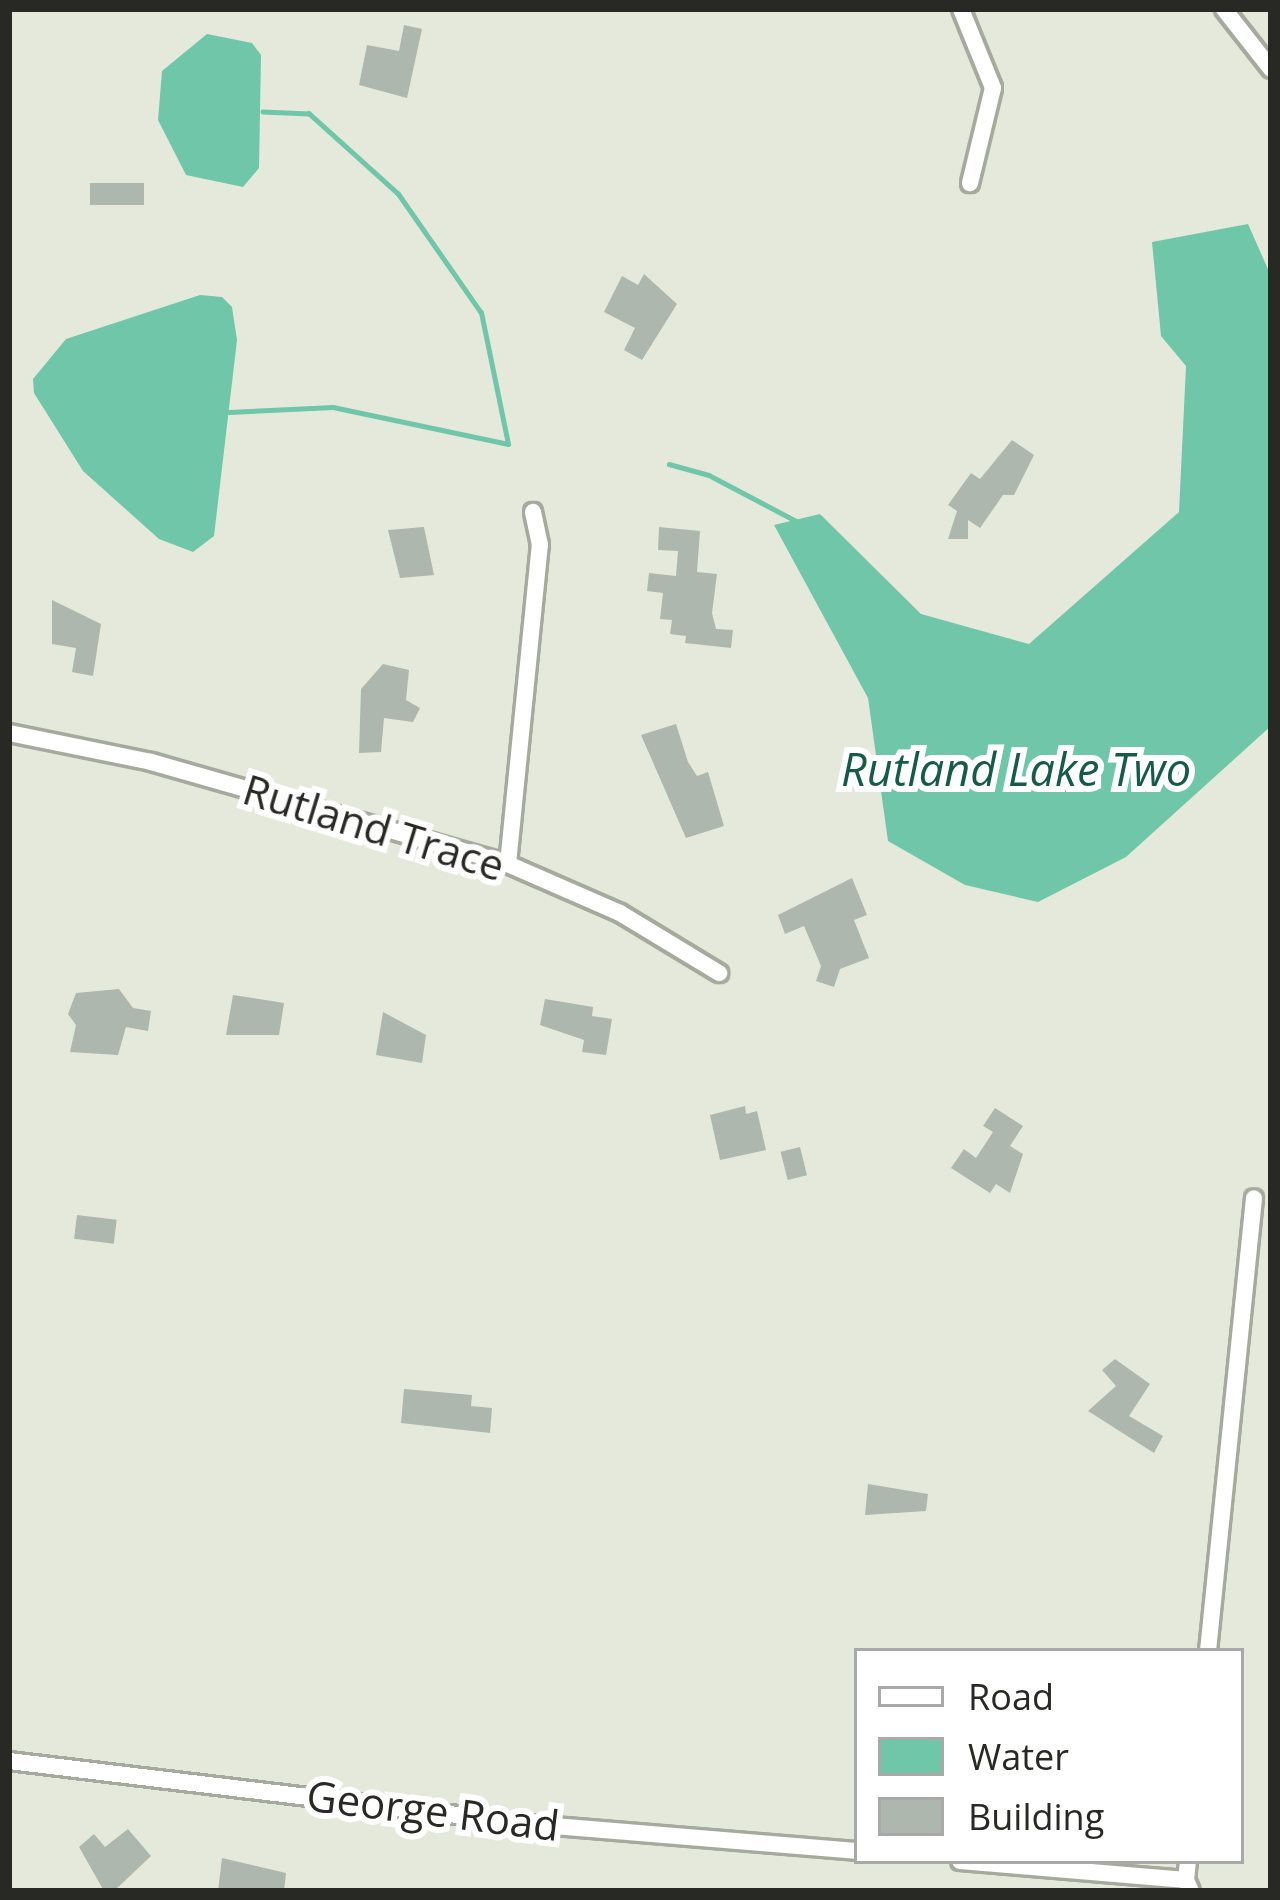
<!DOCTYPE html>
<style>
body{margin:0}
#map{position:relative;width:1280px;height:1900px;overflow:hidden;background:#e5e9dc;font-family:"Open Sans",sans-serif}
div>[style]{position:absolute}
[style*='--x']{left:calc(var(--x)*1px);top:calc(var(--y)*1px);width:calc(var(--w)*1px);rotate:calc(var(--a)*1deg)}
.water>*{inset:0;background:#6fc6a9}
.stream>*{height:4.5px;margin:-2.25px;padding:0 2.25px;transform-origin:2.25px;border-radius:2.25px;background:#6fc6a9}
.building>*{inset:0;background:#adb7ad;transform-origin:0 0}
.roads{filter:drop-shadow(3px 0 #a6aa9e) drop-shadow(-3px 0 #a6aa9e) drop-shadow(0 3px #a6aa9e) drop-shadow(0 -3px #a6aa9e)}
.minor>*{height:16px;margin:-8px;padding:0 8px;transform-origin:8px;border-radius:8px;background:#fff}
span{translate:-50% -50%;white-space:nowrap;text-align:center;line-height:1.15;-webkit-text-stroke:12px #fff;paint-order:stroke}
.street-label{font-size:42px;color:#282924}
.water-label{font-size:45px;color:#155b48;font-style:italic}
.frame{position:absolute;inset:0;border:12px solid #282924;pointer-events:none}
.legend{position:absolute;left:854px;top:1648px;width:390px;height:216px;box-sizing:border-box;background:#fff;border:3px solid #a9a9a7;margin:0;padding:15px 21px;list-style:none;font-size:36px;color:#282924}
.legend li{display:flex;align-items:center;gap:24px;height:60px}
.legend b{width:60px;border:3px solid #a9a9a7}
</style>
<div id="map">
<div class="water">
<div style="clip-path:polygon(207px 34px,252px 43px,261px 55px,259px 168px,243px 187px,186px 175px,158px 120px,162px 71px)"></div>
<div style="clip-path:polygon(1248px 224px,1271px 276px,1271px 726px,1126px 857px,1038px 902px,965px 885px,888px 841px,868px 698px,774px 525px,820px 514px,921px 614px,1029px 644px,1179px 512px,1186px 366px,1161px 336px,1152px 242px)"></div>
<div style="clip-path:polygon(200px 295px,222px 297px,232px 307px,237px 340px,214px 536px,193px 552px,159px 539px,83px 471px,34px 393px,33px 379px,66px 339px)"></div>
</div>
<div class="stream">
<div style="--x:229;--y:412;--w:104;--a:-2.8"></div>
<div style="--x:333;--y:407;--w:179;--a:11.9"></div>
<div style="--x:508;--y:444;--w:134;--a:-101.6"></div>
<div style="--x:481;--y:313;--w:145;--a:-124.9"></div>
<div style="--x:398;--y:194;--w:120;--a:-138"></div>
<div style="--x:309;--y:114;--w:46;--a:-177.5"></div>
<div style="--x:669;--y:464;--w:41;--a:15.4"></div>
<div style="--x:709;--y:475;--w:103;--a:27.8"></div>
</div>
<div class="building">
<div style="clip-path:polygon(404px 25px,422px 29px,407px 98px,359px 85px,367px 45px,399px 51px)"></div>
<div style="left:144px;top:183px;width:22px;height:54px;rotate:90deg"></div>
<div style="clip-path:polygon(644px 274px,677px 304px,642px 360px,624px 350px,635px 328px,604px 312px,622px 276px,638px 285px)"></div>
<div style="clip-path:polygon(1012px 440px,1034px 455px,1014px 495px,1003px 495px,980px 528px,968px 520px,968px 539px,948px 539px,957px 511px,948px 505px,971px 473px,980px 479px)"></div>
<div style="clip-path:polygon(424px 527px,434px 575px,400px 578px,388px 530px)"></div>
<div style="clip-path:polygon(659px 527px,700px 531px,697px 572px,717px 574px,712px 613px,716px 629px,733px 630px,731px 648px,685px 643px,686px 636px,670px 634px,672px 620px,660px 619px,663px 593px,647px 591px,649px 573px,676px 576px,678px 551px,658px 550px)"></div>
<div style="clip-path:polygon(52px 600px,101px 624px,93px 676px,72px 672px,76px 648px,52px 644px)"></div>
<div style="clip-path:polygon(383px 664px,409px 670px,406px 700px,420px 708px,413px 722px,384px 718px,381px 752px,359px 753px,361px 689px)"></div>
<div style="clip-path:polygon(676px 724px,688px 762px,697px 776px,708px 772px,724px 826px,686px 838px,641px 735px)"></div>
<div style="clip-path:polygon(852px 878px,867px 915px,854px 920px,869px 958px,840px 969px,834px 987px,816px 981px,821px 966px,804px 926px,785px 934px,778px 915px)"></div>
<div style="clip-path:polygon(119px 989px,133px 1008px,151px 1011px,148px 1031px,126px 1027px,118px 1055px,70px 1052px,76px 1025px,68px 1014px,76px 993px)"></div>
<div style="clip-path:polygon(233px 995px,284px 1003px,279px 1035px,226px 1035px)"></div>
<div style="clip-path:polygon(545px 999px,593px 1007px,592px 1016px,612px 1019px,606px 1055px,582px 1052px,584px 1040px,540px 1025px)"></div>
<div style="clip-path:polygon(383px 1012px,426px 1035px,422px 1063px,376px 1055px)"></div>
<div style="clip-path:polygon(745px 1106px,746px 1114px,757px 1111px,766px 1150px,720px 1160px,710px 1115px)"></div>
<div style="clip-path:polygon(995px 1108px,1023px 1126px,1010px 1146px,1023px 1154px,1010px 1193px,996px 1184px,990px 1193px,951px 1168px,964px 1149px,976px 1158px,993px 1132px,983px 1126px)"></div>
<div style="left:800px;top:1147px;width:29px;height:20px;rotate:76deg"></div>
<div style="left:77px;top:1215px;width:40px;height:24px;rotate:7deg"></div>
<div style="clip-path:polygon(1115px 1359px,1150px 1384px,1129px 1416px,1163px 1436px,1154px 1453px,1088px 1411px,1116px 1386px,1102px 1370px)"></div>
<div style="clip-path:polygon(404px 1389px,472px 1395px,471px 1406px,492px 1408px,490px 1433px,401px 1423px)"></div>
<div style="clip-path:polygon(868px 1484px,928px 1494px,926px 1511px,865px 1515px)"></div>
<div style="clip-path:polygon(128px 1829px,151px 1856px,114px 1891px,104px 1891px,79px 1847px,94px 1834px,105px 1847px)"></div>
<div style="clip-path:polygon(222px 1858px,286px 1873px,284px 1891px,218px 1891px)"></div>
</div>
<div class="roads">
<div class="minor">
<div style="--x:961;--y:9;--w:85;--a:67.9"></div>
<div style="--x:993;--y:88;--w:98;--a:103.6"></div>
<div style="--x:1224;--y:9;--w:76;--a:51.9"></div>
<div style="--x:9;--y:733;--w:145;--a:11.5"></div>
<div style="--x:151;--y:762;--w:371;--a:15.9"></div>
<div style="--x:508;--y:864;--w:122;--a:23.6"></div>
<div style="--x:620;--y:913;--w:116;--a:31.2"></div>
<div style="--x:508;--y:864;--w:321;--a:-84.3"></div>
<div style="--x:540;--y:545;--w:34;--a:-102"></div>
<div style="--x:1208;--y:1651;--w:455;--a:-84.2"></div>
<div style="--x:9;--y:1761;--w:536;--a:6.86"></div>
<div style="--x:541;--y:1825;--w:317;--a:4.7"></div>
<div style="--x:960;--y:1861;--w:227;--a:4.8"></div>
<div style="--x:1186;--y:1880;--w:12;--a:66"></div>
<div style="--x:1186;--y:1880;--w:19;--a:-84"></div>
</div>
</div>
<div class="street-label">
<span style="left:374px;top:827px;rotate:17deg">Rutland Trace</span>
<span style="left:433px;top:1810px;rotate:7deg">George Road</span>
</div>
<div class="water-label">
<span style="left:1016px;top:769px">Rutland Lake Two</span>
</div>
<div class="frame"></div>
<ul class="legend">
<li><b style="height:15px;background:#fff"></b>Road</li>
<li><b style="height:33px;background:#6fc6a9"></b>Water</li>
<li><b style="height:33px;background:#adb7ad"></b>Building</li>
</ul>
</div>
